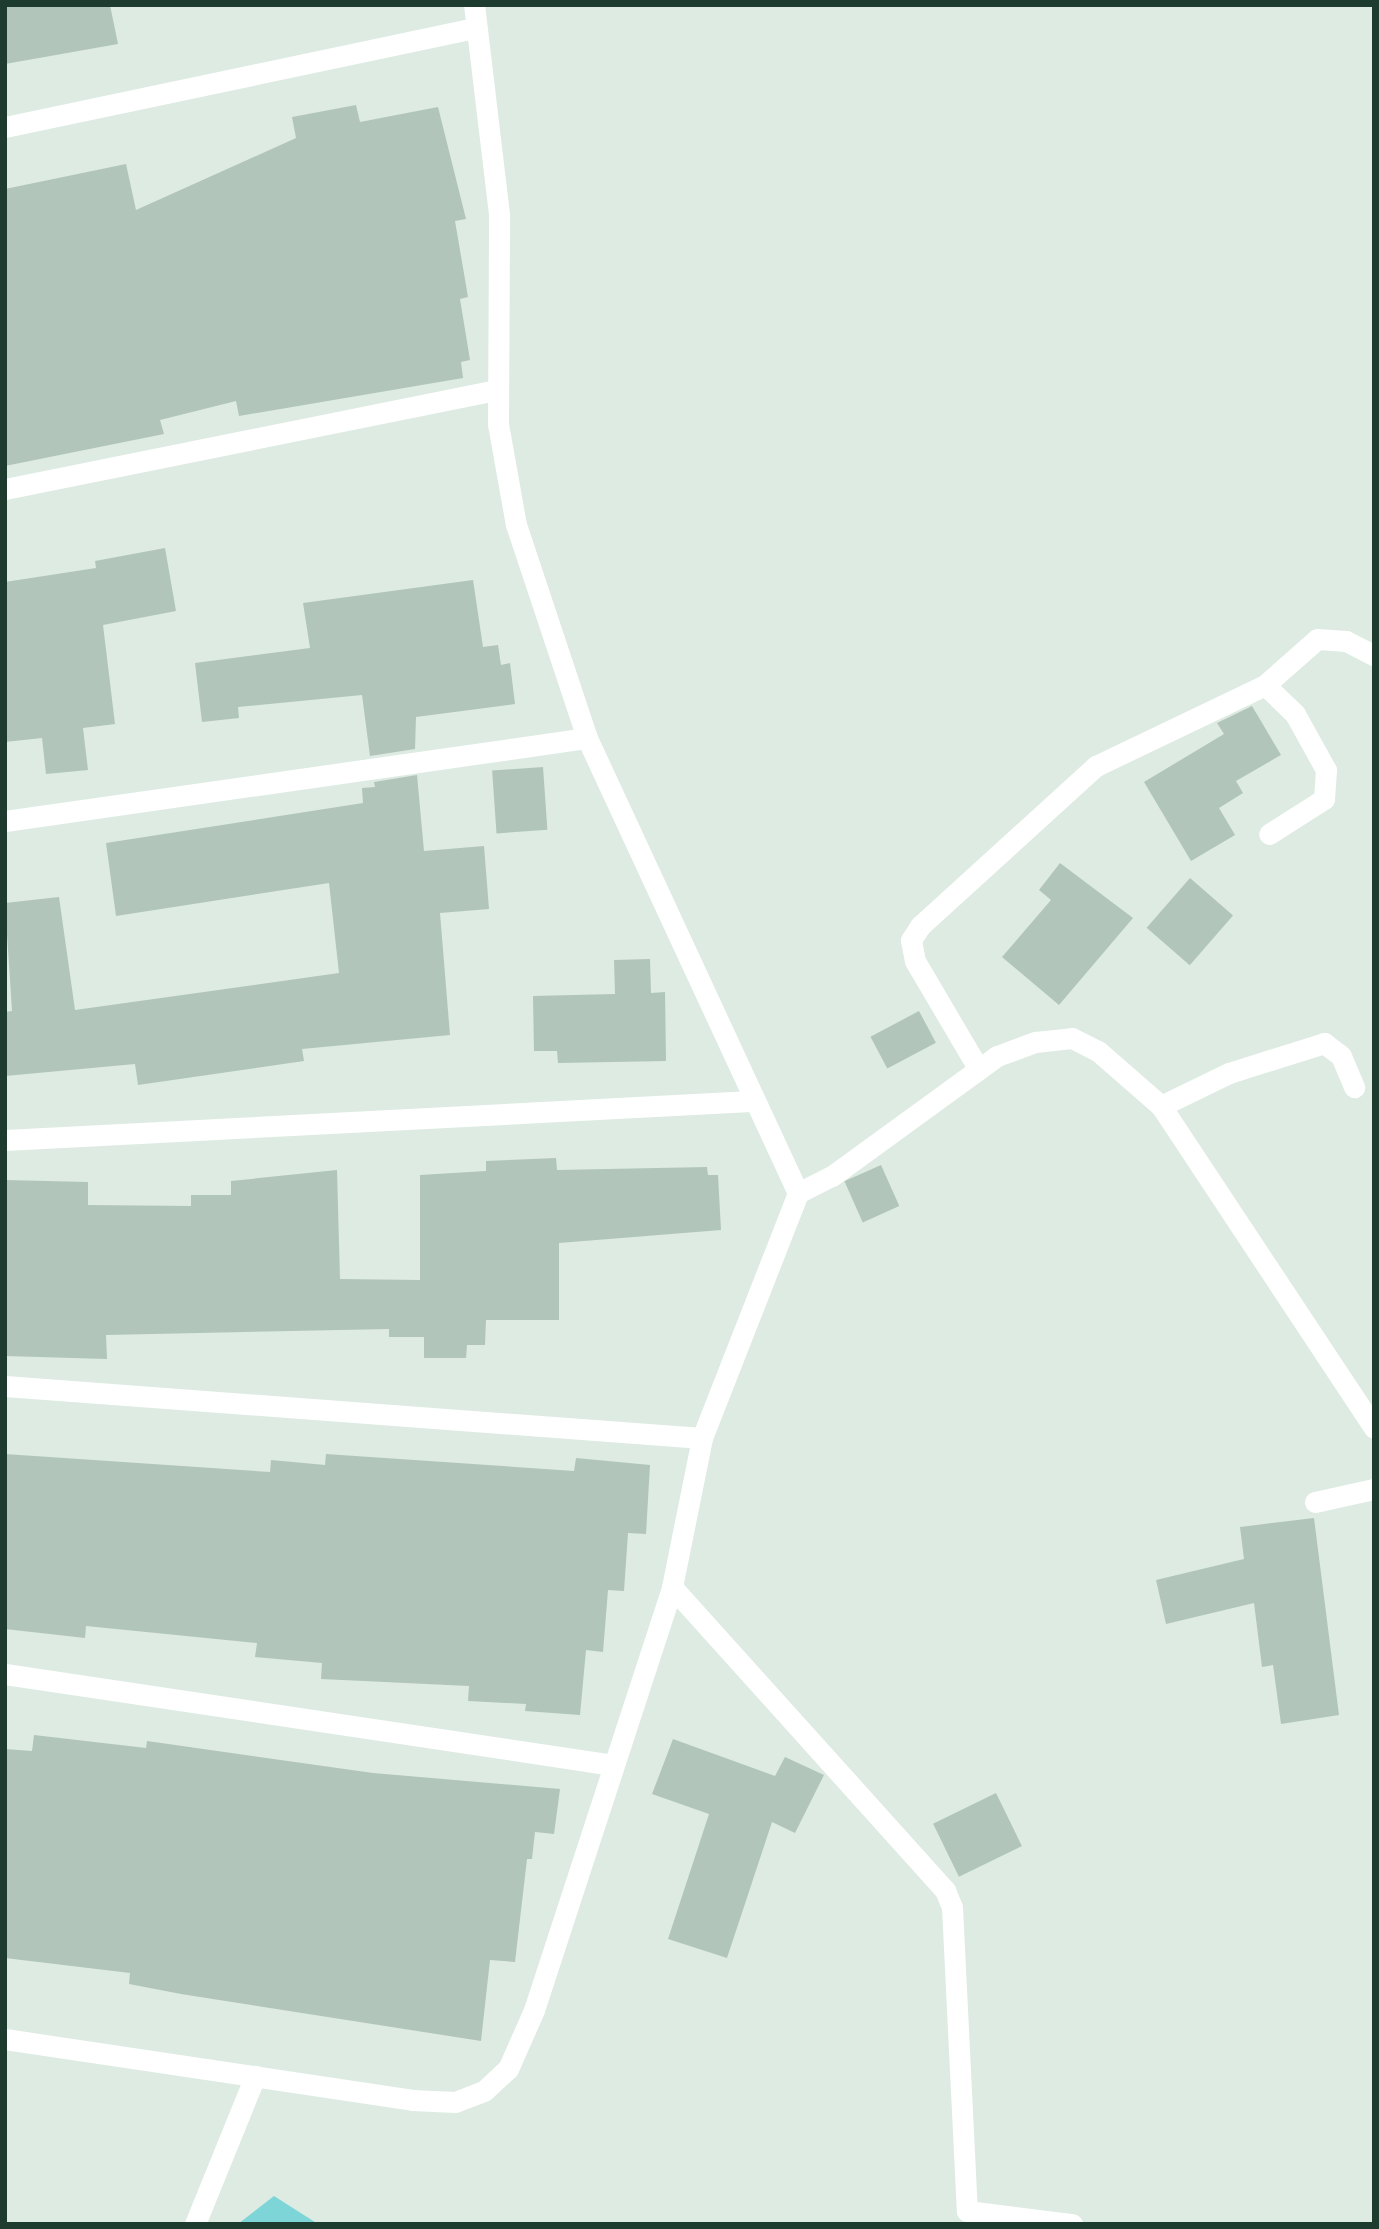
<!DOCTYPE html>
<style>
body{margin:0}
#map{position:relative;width:1379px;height:2229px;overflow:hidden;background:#ddebe2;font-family:Mulish,sans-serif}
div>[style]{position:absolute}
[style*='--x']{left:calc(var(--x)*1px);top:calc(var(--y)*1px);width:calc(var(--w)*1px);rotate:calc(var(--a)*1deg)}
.water>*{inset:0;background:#7dd5d7}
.building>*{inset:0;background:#b2c5bb;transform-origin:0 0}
.service>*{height:21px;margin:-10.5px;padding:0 10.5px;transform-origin:10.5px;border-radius:10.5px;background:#fff}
.minor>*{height:21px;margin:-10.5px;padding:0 10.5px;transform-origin:10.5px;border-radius:10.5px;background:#fff}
.tertiary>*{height:21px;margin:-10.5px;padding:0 10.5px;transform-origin:10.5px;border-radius:10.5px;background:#fff}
span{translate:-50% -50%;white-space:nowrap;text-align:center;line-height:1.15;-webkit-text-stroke:5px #edf7f1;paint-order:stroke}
.frame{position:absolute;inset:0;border:7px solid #1d3b2f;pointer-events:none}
</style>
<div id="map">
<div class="water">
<div style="clip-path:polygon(274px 2196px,318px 2224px,238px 2224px)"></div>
</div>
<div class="building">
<div style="clip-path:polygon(5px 5px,110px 5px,118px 44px,5px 64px)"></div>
<div style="clip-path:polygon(356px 105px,360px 122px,438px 107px,466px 219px,455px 221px,468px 297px,460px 299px,470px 360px,461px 362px,463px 378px,239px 416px,236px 401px,160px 420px,164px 434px,5px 466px,5px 189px,126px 164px,136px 210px,296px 138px,292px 117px)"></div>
<div style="clip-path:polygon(165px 548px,176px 611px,103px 625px,115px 724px,83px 728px,88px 770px,46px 774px,42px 738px,5px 742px,5px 582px,96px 568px,95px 561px)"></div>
<div style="clip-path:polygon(473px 580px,483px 647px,498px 645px,501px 665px,510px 663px,515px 704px,416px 717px,415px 749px,370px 756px,362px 695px,238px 707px,239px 718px,202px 722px,195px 663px,310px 648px,303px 603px)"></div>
<div style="clip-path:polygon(1252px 706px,1281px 755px,1236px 781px,1243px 793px,1219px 808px,1235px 835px,1191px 861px,1144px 782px,1224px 734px,1217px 723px)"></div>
<div style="left:543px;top:767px;width:63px;height:51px;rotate:86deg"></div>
<div style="clip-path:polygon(417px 775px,424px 851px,484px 846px,489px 909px,440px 913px,450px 1035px,302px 1049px,304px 1061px,138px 1085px,135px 1064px,5px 1076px,5px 1012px,12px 1011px,5px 903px,59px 897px,75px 1010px,339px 973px,329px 883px,116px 916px,106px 843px,363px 803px,362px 788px,375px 787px,374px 782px)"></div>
<div style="clip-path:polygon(1060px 863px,1133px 918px,1059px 1005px,1002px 957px,1051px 900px,1039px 890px)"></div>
<div style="left:1190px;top:878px;width:57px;height:66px;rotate:41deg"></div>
<div style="clip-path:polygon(650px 959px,651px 993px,665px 992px,666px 1061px,558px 1063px,557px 1051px,534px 1051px,533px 996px,615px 994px,614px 960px)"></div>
<div style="left:919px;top:1011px;width:36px;height:55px;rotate:62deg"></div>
<div style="clip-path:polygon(556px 1158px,557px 1170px,707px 1167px,708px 1175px,718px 1175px,721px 1230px,559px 1243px,559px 1320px,486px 1320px,485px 1345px,467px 1345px,466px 1358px,424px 1358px,424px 1337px,389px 1337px,389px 1329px,106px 1335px,107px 1359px,5px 1356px,5px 1180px,88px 1182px,88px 1205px,191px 1206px,191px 1195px,231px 1195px,231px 1181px,337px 1170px,340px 1279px,420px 1280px,420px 1175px,486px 1171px,486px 1161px)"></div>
<div style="left:881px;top:1165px;width:45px;height:40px;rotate:66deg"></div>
<div style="clip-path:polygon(5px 1454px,270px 1472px,271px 1460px,325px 1465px,326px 1454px,574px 1471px,576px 1458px,650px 1465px,646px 1534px,628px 1533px,624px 1591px,608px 1590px,603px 1652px,586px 1650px,580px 1715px,525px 1711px,526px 1704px,468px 1701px,469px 1686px,321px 1679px,322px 1663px,255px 1657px,257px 1643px,86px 1626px,85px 1638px,5px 1629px)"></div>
<div style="clip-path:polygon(1314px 1518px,1339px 1715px,1281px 1724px,1273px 1665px,1262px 1667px,1254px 1603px,1166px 1624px,1156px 1580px,1244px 1559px,1240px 1527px)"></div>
<div style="clip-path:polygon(34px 1735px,146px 1748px,147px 1741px,373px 1773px,560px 1789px,554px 1834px,535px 1832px,532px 1859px,527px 1859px,515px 1962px,490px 1960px,481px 2041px,181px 1994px,129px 1984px,130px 1973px,5px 1958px,5px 1749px,32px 1751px)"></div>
<div style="clip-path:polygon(673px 1739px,775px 1776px,785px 1757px,824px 1775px,795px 1833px,772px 1822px,727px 1958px,668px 1939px,709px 1814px,652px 1794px)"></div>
<div style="left:996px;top:1793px;width:59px;height:70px;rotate:64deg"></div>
</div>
<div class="service">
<div style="--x:1265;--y:685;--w:42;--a:44"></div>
<div style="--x:1295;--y:714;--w:64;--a:61"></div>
<div style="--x:1326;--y:770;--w:29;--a:94"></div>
<div style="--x:1324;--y:799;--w:65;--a:147.5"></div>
<div style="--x:1161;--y:1106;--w:76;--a:-25.9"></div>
<div style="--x:1229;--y:1073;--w:100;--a:-17.5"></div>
<div style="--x:1324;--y:1043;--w:21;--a:37"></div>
<div style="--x:1341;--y:1056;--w:34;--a:67"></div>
</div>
<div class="minor">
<div style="--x:5;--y:127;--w:481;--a:-11.9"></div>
<div style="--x:5;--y:489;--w:501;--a:-11.4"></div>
<div style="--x:5;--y:821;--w:588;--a:-8.12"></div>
<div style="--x:978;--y:1068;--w:124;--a:-120.5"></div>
<div style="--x:915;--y:961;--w:21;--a:-101"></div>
<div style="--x:911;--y:940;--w:17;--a:-57"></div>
<div style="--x:920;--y:926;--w:238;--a:-42.3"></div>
<div style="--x:1096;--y:766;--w:187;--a:-25.6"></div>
<div style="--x:1265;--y:685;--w:69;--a:-41.5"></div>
<div style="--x:1317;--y:639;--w:29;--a:4"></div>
<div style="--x:1346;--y:641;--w:31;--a:27"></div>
<div style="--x:5;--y:1140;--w:747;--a:-2.99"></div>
<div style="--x:798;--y:1193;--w:38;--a:-27"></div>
<div style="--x:832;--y:1176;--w:204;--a:-36"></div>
<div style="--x:997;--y:1056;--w:40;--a:-20.2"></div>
<div style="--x:1035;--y:1042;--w:37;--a:-6"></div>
<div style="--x:1072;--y:1038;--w:29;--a:27"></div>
<div style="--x:1098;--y:1051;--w:84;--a:41.1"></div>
<div style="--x:1161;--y:1106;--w:386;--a:56.5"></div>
<div style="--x:5;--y:1386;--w:699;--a:4.27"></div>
<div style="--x:1315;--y:1502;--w:60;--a:-12.4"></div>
<div style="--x:672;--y:1587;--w:408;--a:48"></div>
<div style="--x:945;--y:1890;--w:18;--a:68"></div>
<div style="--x:952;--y:1907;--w:304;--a:87.2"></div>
<div style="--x:967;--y:2211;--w:106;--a:7.1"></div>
<div style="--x:5;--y:1674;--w:615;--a:8.51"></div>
<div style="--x:195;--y:2224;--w:160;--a:-67.9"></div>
</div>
<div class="tertiary">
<div style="--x:5;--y:2039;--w:412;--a:8.5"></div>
<div style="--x:412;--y:2100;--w:43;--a:2.7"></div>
<div style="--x:455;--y:2102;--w:31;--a:-21"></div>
<div style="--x:484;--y:2091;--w:33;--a:-43"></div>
<div style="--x:508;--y:2069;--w:64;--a:-66.2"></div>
<div style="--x:534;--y:2010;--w:445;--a:-71.9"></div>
<div style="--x:672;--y:1587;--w:152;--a:-78.6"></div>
<div style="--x:702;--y:1438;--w:263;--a:-68.6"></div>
<div style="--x:798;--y:1193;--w:502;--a:-114.88"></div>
<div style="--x:587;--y:738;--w:225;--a:-108.4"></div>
<div style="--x:516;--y:525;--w:103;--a:-100.1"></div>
<div style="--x:498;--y:424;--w:210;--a:-89.7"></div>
<div style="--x:499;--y:214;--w:210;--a:-96.8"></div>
</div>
<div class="frame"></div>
</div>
